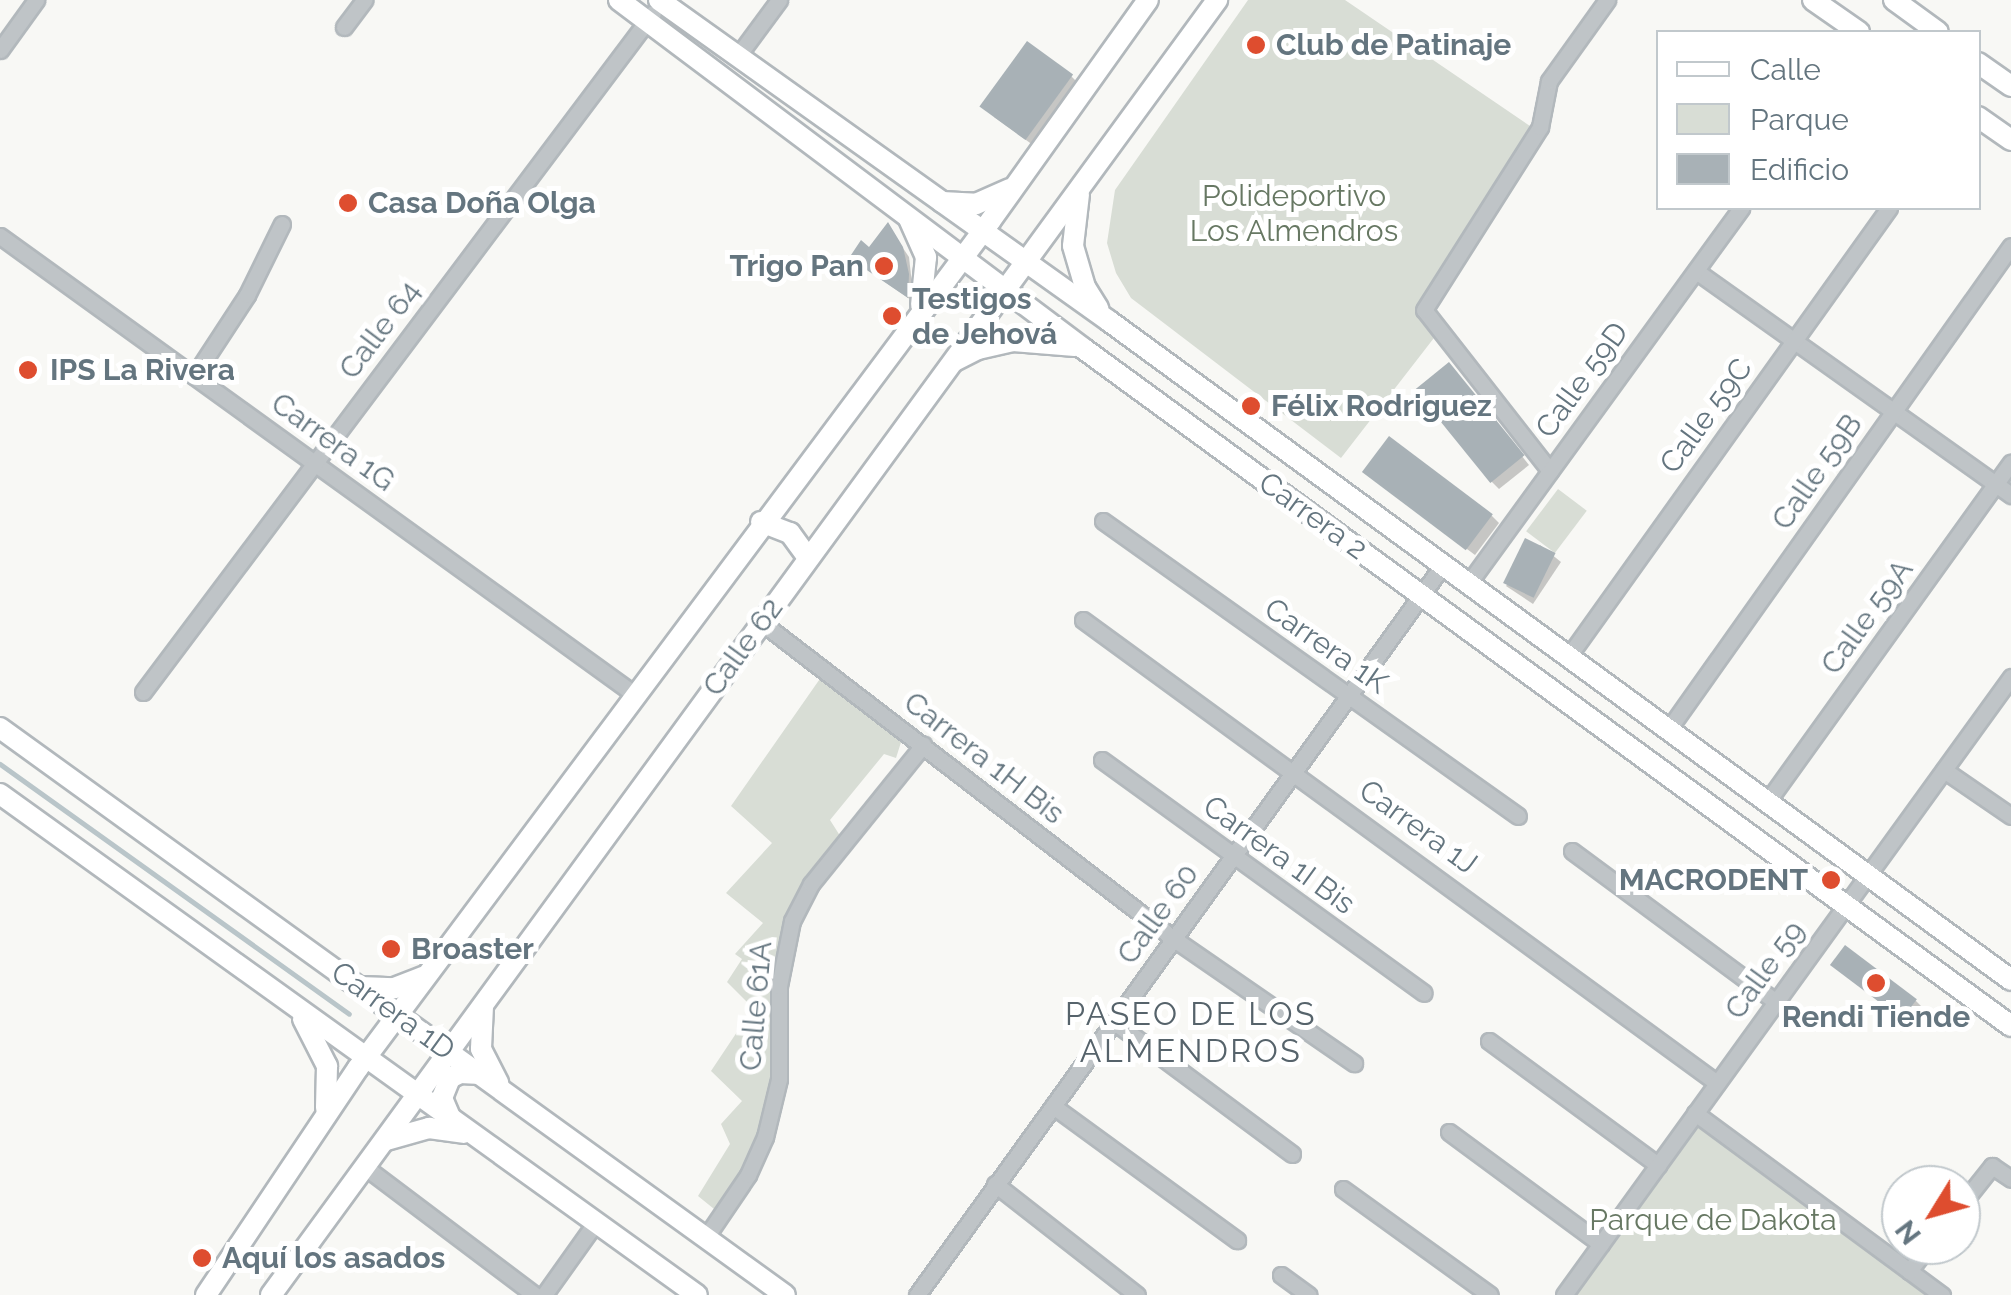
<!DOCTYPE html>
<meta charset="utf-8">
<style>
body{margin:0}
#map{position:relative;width:2011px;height:1295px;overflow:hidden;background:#f8f8f5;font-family:Raleway,sans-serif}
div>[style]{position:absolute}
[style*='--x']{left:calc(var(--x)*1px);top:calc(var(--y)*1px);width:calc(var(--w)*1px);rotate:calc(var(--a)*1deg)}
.green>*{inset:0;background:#d8ddd5;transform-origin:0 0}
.shadow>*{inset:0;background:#0003}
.stream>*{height:5px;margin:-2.5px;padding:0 2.5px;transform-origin:2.5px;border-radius:2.5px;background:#b9c5c9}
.building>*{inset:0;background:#a8b1b6;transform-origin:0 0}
.roads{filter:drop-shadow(2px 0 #b2b8bc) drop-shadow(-2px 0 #b2b8bc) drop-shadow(0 2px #b2b8bc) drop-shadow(0 -2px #b2b8bc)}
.street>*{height:15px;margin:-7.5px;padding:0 7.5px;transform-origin:7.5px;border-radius:7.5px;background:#bfc4c7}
.secondary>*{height:20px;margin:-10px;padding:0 10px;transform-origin:10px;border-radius:10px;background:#fff}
.dots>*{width:28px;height:28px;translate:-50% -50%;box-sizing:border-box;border:5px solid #fff;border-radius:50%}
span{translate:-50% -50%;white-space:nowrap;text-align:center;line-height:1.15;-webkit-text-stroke:10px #fff;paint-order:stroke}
.poi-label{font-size:30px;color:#64757f;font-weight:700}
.left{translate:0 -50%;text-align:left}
.right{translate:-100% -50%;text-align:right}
.park-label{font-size:30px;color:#677863}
.street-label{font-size:30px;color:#64757f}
.neighbourhood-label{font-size:32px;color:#56636b;letter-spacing:2.5px}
.legend{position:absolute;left:1656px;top:30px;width:325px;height:180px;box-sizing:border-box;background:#fff;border:2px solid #c1c8cc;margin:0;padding:12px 18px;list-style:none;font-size:30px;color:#64757f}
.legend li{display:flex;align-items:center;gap:20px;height:50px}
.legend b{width:50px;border:2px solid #c1c8cc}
.north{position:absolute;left:1881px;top:1165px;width:100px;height:100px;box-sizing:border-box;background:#fff;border:2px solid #c1c8cc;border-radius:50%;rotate:233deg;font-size:28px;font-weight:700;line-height:40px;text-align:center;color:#64757f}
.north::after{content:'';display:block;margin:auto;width:35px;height:45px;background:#de4d2f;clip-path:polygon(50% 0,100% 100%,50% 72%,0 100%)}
</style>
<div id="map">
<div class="green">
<div style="clip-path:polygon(1248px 0,1345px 0,1530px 126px,1424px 310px,1437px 334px,1341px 458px,1131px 298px,1116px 273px,1107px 243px,1115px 190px)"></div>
<div style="left:1558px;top:489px;width:36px;height:53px;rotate:37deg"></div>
<div style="clip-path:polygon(824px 673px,903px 736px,896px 758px,884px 754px,830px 820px,844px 842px,787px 938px,779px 1079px,758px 1154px,719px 1213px,698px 1196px,730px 1144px,721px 1124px,742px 1101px,711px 1071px,753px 1008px,727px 982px,742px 959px,735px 954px,763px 923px,726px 893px,772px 843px,731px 806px)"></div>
<div style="clip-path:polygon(1695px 1113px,1942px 1295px,1564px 1295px)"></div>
</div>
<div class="shadow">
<div style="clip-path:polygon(1071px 76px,1081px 86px,1037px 148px,994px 117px)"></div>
<div style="clip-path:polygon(888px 226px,909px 257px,914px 302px,859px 264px)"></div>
<div style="clip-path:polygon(1456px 372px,1529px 465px,1499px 489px,1492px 482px)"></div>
<div style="clip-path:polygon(1372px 478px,1492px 516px,1499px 523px,1475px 555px)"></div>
<div style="clip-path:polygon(1540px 545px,1561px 562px,1533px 604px,1506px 586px)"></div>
<div style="clip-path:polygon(1842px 973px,1916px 1001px,1923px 1008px,1911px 1026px)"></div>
</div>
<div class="stream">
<div style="--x:0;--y:764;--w:429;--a:35.6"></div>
</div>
<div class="building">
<div style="left:1027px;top:41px;width:57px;height:81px;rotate:36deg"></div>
<div style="clip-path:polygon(888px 222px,903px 247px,909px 274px,908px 298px,849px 258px,861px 240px,869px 247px)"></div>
<div style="left:1449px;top:362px;width:120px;height:44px;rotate:51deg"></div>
<div style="left:1389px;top:436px;width:130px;height:45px;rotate:37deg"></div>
<div style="left:1525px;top:538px;width:34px;height:50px;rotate:26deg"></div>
<div style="left:1845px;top:945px;width:90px;height:25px;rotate:37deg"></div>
</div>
<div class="roads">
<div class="street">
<div style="--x:344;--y:27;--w:34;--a:-53"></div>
<div style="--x:0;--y:50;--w:62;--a:-54.2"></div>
<div style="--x:737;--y:57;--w:71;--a:-53.6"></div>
<div style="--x:0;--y:236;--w:782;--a:35.84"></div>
<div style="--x:1696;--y:271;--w:387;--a:35.4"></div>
<div style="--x:194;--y:376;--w:97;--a:-56.8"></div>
<div style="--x:247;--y:295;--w:79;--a:-63.8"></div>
<div style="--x:1550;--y:471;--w:204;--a:-128"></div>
<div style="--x:1424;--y:310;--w:217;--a:-57.6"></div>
<div style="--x:1540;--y:127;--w:47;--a:-78.9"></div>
<div style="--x:1549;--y:81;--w:100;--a:-54.4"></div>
<div style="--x:1103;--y:521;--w:509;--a:35.41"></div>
<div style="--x:1468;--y:584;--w:465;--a:-54"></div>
<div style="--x:1083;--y:620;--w:785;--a:36.14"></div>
<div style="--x:761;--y:622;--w:521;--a:37.51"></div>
<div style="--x:1174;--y:939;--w:219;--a:34.6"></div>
<div style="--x:1568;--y:657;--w:552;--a:-54.44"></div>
<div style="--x:143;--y:692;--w:849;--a:-53.09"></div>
<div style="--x:1668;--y:730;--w:593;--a:-54.68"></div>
<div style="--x:1102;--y:760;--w:397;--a:35.9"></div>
<div style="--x:1944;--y:770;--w:81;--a:34.5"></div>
<div style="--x:1767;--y:802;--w:418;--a:-54.3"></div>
<div style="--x:1572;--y:851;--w:254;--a:36.5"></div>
<div style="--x:1113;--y:1021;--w:223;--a:36.6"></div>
<div style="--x:1489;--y:1041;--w:210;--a:36.3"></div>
<div style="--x:1053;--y:1106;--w:228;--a:36.1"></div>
<div style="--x:1695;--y:1113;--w:307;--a:36.4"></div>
<div style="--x:1449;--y:1132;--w:189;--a:36.4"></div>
<div style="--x:365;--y:1167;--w:213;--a:37"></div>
<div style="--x:995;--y:1184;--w:180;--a:38"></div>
<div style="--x:1343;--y:1189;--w:181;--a:35.8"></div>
<div style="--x:1961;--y:1205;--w:50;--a:-51.5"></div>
<div style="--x:1992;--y:1166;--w:23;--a:34"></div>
<div style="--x:706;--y:1237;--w:75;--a:-55.9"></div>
<div style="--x:748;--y:1175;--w:42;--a:-65.9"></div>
<div style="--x:765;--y:1137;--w:60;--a:-76.4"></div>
<div style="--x:779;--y:1079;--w:93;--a:-90"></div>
<div style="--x:779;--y:986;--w:66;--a:-78.7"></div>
<div style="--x:792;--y:921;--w:42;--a:-62.8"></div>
<div style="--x:811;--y:884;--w:179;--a:-51.1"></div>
<div style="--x:1909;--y:1271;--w:33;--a:-52"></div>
<div style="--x:1281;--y:1275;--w:34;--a:36"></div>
<div style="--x:544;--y:1295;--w:90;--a:-54.5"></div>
<div style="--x:917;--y:1295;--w:900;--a:-54.23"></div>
<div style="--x:1564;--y:1295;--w:763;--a:-54.12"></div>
</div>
<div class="secondary">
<div style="--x:619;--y:0;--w:581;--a:36.89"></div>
<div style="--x:1084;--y:349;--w:1148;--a:36.14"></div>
<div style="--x:659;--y:0;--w:553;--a:35.5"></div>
<div style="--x:1109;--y:321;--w:1117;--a:36.15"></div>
<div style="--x:1813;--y:0;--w:56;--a:34.8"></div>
<div style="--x:1894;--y:0;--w:54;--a:36"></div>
<div style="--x:1978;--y:63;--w:40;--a:34.9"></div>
<div style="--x:1978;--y:117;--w:40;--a:34.9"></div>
<div style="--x:1079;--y:194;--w:52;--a:96.6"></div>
<div style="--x:1073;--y:246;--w:43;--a:73.7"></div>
<div style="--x:1085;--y:287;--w:25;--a:58"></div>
<div style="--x:942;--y:202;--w:34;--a:3"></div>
<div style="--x:976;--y:204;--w:36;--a:-24"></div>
<div style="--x:909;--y:219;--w:42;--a:65.9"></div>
<div style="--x:926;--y:257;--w:48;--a:95.9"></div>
<div style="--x:954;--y:361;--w:27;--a:-27"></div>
<div style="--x:978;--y:349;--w:36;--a:-13"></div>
<div style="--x:1013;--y:341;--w:62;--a:4.6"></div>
<div style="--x:761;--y:522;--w:31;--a:21"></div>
<div style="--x:790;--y:533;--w:31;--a:54"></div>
<div style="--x:0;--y:728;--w:968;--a:35.84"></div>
<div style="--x:0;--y:794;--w:858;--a:35.71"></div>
<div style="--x:360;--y:987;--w:34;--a:2"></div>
<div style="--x:394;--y:988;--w:31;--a:-21"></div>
<div style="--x:483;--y:1006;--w:43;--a:92.7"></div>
<div style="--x:481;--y:1049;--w:38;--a:63"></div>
<div style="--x:303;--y:1019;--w:53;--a:62.9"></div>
<div style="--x:327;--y:1066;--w:42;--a:91.4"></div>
<div style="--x:450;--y:1117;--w:21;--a:-113"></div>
<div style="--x:442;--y:1098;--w:22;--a:-68"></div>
<div style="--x:450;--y:1078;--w:11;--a:-27"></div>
<div style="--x:460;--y:1073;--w:21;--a:3"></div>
<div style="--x:386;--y:1140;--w:45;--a:-15.6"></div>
<div style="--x:429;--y:1128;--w:35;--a:8"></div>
<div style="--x:206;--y:1295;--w:273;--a:-56.2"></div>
<div style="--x:358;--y:1068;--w:1058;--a:-53.26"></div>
<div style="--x:991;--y:220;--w:270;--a:-54.5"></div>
<div style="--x:271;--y:1295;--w:1604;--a:-53.85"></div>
</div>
</div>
<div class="dots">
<div style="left:1256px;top:45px;background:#de4d2f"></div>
<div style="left:348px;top:203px;background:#de4d2f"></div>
<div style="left:884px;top:266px;background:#de4d2f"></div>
<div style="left:892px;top:316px;background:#de4d2f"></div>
<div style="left:28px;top:370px;background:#de4d2f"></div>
<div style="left:1251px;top:406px;background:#de4d2f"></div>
<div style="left:1831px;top:880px;background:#de4d2f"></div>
<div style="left:391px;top:949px;background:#de4d2f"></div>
<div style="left:1876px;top:983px;background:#de4d2f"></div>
<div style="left:202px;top:1258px;background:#de4d2f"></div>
</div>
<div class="poi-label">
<span class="left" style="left:1276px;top:45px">Club de Patinaje</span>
<span class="left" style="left:368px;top:203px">Casa Doña Olga</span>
<span class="right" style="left:864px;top:266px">Trigo Pan</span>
<span class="left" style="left:912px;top:316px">Testigos<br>de Jehová</span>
<span class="left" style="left:50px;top:370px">IPS La Rivera</span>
<span class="left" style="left:1271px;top:406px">Félix Rodriguez</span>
<span class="right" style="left:1808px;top:880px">MACRODENT</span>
<span class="left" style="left:411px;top:949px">Broaster</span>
<span style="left:1876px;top:1017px">Rendi Tiende</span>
<span class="left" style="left:222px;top:1258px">Aquí los asados</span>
</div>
<div class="park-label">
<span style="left:1294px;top:213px">Polideportivo<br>Los Almendros</span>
<span style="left:1713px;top:1220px">Parque de Dakota</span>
</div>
<div class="street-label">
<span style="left:380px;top:330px;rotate:-53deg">Calle 64</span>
<span style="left:1582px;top:380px;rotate:-54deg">Calle 59D</span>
<span style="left:1706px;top:416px;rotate:-54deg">Calle 59C</span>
<span style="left:333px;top:442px;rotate:36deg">Carrera 1G</span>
<span style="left:1817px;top:472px;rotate:-55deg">Calle 59B</span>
<span style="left:1313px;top:516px;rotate:36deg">Carrera 2</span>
<span style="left:1867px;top:617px;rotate:-54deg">Calle 59A</span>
<span style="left:1326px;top:646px;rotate:35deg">Carrera 1K</span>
<span style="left:743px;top:647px;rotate:-54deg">Calle 62</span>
<span style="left:984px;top:758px;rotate:38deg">Carrera 1H Bis</span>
<span style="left:1418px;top:827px;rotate:36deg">Carrera 1J</span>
<span style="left:1279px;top:855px;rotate:36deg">Carrera 1I Bis</span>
<span style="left:1158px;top:914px;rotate:-54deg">Calle 60</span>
<span style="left:1765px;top:970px;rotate:-54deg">Calle 59</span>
<span style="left:756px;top:1006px;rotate:-85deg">Calle 61A</span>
<span style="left:393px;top:1011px;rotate:36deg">Carrera 1D</span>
</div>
<div class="neighbourhood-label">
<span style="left:1191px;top:1033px">PASEO DE LOS<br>ALMENDROS</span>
</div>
<ul class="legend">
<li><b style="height:12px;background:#fff"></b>Calle</li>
<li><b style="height:28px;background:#d8ddd5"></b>Parque</li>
<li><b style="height:28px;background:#a8b1b6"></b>Edificio</li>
</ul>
<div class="north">N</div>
</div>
